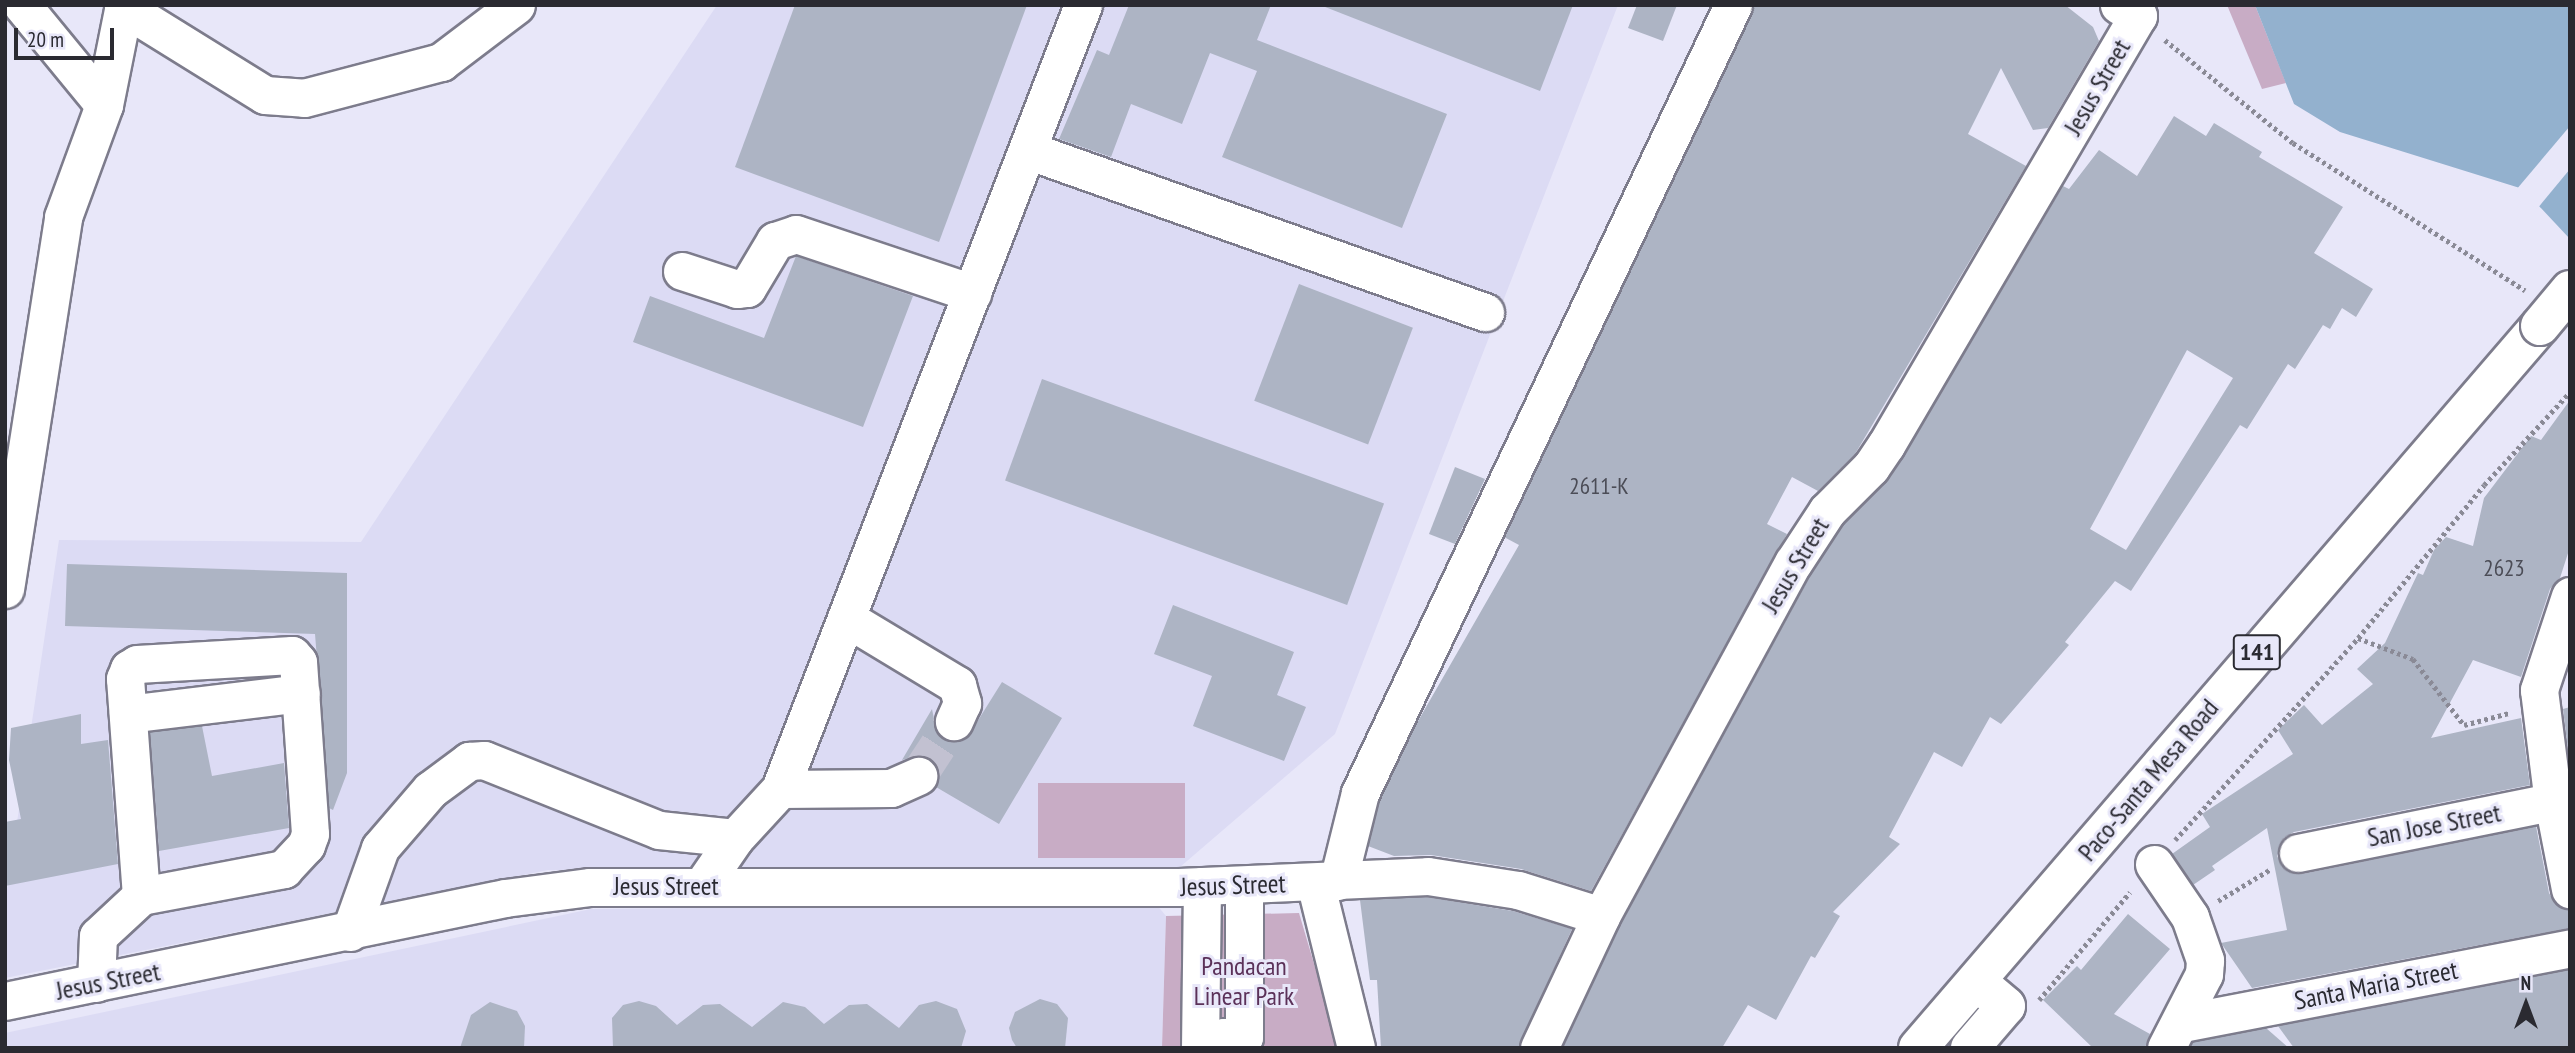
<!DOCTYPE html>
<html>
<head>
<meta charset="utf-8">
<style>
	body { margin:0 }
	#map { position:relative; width:2575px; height:1053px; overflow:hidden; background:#e8e7f9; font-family:"PT Sans Narrow",sans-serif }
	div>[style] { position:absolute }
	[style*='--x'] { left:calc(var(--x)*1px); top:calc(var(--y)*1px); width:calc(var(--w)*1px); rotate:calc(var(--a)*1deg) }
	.built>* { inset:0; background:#dcdbf4 }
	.green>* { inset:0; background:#c8acc5; transform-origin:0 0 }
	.water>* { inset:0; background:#93b1ce }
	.pier>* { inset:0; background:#e8e7f9 }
	.building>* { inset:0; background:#adb4c4; transform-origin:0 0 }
	.minor-tunnel>* { height:37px; margin-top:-18.5px; transform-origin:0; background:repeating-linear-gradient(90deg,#c2c1d1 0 37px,transparent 0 55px) }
	.path>* { height:4.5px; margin-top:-2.25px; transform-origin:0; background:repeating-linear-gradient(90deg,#8a8a96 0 3.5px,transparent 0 7px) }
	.roads { filter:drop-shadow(2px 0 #7d7c8c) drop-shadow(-2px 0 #7d7c8c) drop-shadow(0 2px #7d7c8c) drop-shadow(0 -2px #7d7c8c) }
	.minor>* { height:37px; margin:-18.5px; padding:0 18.5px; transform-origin:18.5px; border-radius:18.5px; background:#fff }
	.major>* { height:38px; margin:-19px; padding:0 19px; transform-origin:19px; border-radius:19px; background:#fff }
	.bridges { filter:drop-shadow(2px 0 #7d7c8c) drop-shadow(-2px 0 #7d7c8c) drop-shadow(0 2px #7d7c8c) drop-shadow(0 -2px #7d7c8c) }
	.major-bridge>* { height:38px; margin:-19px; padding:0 19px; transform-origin:19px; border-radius:19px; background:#fff }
	span { translate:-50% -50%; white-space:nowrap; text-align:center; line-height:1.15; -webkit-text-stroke:6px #e8e7f9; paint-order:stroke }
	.number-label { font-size:23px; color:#4b4c56 }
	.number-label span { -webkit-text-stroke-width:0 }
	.shield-label span { padding:2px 5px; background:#e8e7f9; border:2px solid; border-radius:5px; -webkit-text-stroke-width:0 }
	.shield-label { font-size:24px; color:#2a2a31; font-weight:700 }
	.street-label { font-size:26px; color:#2a2a31 }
	.park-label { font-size:26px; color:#5b3159 }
	.frame { position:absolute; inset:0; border:7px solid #2a2a31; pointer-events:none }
	.north { position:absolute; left:2491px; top:969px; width:70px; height:70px; -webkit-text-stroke:5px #e8e7f9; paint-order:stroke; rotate:0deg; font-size:19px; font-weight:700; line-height:28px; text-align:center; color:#2a2a31 }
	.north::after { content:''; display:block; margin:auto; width:24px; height:32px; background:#2a2a31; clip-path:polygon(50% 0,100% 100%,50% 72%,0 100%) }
	.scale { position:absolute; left:14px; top:28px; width:100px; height:32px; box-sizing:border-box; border:4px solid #2a2a31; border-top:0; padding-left:9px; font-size:21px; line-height:24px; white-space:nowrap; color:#2a2a31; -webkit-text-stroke:5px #e8e7f9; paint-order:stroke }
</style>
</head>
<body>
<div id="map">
	<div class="built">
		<i style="clip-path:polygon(717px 5px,1618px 5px,1335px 734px,1180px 867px,548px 870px,5px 978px,5px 903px,59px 540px,361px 542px)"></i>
		<i style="clip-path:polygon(1156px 904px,1166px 916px,1162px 1048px,5px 1048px,5px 1033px,591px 909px)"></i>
	</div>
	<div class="green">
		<i style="clip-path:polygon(2227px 5px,2255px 5px,2286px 83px,2262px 89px)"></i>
		<i style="left:1038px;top:783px;width:147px;height:75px"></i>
		<i style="clip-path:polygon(1299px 913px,1339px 1048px,1162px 1048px,1166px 916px)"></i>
	</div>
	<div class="water">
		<i style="clip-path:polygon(2255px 5px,2570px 5px,2570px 239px,2523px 189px,2340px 132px,2294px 104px)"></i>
	</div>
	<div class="pier">
		<i style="clip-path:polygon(2570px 126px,2570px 169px,2537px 209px,2516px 190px)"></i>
	</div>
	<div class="building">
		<i style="clip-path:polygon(795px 5px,1027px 5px,939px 242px,735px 167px)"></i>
		<i style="clip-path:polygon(1129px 5px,1271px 5px,1257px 40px,1447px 114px,1402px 228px,1222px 157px,1257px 71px,1210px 53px,1182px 124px,1131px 104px,1111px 157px,1059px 139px,1097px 50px,1109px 55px)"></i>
		<i style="clip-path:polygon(1320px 5px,1573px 5px,1540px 91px)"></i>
		<i style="clip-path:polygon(1637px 5px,1677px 5px,1663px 41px,1628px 28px)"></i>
		<i style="clip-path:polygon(1754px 5px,2065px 5px,2093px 27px,2099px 41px,2048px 128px,2033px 130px,2001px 68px,1968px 134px,2026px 166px,1855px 454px,1818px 491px,1792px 477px,1767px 524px,1787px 534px,1591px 891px,1521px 869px,1431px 855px,1394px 856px,1368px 846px,1380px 800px,1410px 735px,1519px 545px,1504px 537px)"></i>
		<i style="clip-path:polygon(evenodd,2174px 116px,2206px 136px,2214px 123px,2262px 152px,2259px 157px,2343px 207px,2314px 253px,2373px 289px,2356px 317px,2342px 308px,2330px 329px,2323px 325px,2295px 369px,2288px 364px,2247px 429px,2240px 425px,2131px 591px,2115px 581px,2065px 642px,2069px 645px,2001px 724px,1990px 717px,1962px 767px,1934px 752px,1889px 837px,1900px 844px,1833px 912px,1840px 916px,1815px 958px,1811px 956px,1776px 1020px,1748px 1005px,1722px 1048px,1562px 1048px,1620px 925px,1811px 574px,1843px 524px,1886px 482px,1903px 457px,2063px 186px,2069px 189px,2099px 150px,2137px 176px,2174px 116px,2187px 350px,2233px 378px,2126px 550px,2090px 529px,2187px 350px)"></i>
		<i style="clip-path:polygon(796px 256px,913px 296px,863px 427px,633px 342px,650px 296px,764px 338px)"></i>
		<i style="left:1299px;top:284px;width:122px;height:125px;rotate:21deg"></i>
		<i style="left:1042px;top:379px;width:364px;height:108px;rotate:20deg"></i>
		<i style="clip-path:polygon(2570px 400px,2570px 547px,2560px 578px,2550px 589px,2521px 677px,2473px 660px,2431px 738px,2521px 718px,2530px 785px,2294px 832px,2284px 838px,2277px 856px,2283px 867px,2302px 874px,2536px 826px,2549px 893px,2555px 903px,2570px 909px,2570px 928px,2252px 988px,2221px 943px,2287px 930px,2267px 828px,2212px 866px,2215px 870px,2193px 885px,2172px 854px,2210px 827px,2202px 814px,2293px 754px,2278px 730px,2304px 705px,2322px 725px,2373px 684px,2357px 669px,2385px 643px,2418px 573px,2423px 575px,2434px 550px,2446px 537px,2473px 546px,2484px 498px,2531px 436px,2541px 440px)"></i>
		<i style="clip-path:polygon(1455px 467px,1485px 479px,1455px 544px,1429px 534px)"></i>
		<i style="clip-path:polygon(67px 564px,347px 573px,347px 773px,333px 810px,329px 808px,315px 634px,65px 626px)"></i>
		<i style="clip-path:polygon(1173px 605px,1294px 652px,1277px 695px,1306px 707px,1284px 761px,1193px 726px,1212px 676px,1154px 654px)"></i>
		<i style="clip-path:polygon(1002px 682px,1062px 718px,999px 824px,936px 787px,937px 768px,930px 759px,920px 755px,902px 760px,932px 709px,937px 734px,956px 742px,967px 738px)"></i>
		<i style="clip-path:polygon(2570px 707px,2570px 767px,2563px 709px)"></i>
		<i style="clip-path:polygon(81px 714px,81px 744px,108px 740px,118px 864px,5px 886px,5px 822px,21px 819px,9px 760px,11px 728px)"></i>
		<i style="clip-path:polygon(202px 726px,212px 776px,284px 763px,289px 828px,159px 851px,150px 732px)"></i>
		<i style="clip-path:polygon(1427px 897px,1513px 911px,1572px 929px,1518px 1048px,1381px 1048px,1377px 980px,1370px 980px,1360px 900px)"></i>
		<i style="clip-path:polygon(2128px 914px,2170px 949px,2114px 1014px,2150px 1034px,2145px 1048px,2093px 1048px,2043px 1000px,2077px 966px,2081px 970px)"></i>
		<i style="clip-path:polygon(2570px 969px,2570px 1048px,2294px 1048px,2278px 1026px)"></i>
		<i style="clip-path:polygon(1040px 999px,1057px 1004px,1068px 1018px,1065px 1048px,1017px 1048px,1012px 1040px,1009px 1028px,1015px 1012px)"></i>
		<i style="clip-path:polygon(639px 1001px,656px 1006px,677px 1025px,703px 1005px,720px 1004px,752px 1027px,783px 1002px,805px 1007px,824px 1024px,849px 1005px,867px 1004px,899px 1028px,919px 1005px,936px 1001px,957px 1009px,966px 1031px,961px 1048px,613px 1048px,612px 1018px,623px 1005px)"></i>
		<i style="clip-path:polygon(490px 1002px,517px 1011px,525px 1026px,524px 1048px,460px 1048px,471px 1015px)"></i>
		<i style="clip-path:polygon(2266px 1028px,2289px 1048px,2190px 1048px,2193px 1042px)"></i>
	</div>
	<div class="minor-tunnel">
		<i style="--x:918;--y:776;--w:66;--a:-56.8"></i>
	</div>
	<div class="path">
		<i style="--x:2165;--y:40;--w:164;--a:38.8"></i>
		<i style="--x:2293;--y:143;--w:275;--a:32.4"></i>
		<i style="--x:2358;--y:638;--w:59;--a:20.9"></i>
		<i style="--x:2413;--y:659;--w:83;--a:52.3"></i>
		<i style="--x:2464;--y:725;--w:47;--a:-14.9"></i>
		<i style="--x:2175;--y:840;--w:273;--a:-47.8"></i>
		<i style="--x:2358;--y:638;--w:198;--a:-50.5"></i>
		<i style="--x:2484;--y:485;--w:127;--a:-47.2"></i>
		<i style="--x:2218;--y:901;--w:62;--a:-31.1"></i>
		<i style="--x:2039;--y:1000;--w:141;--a:-49.9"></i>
	</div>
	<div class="roads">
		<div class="minor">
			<i style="--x:22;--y:5;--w:129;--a:50.6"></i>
			<i style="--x:123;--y:7;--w:167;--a:31.8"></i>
			<i style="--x:265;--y:95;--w:39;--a:4"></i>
			<i style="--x:304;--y:98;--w:142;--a:-14.7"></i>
			<i style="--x:441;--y:62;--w:94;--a:-37.2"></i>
			<i style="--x:1027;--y:150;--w:486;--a:19.5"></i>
			<i style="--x:682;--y:271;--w:58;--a:18.1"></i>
			<i style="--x:737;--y:289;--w:10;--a:-6"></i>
			<i style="--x:747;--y:288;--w:55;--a:-59.2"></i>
			<i style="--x:775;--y:241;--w:22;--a:-18"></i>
			<i style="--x:796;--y:234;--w:186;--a:18.5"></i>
			<i style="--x:5;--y:589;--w:376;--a:-81.1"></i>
			<i style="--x:63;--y:217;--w:119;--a:-69.9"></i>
			<i style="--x:104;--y:105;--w:102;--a:-78.7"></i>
			<i style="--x:2570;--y:596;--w:99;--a:108.3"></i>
			<i style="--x:2539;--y:690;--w:113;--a:82.9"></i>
			<i style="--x:2553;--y:802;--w:89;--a:78.9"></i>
			<i style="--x:846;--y:618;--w:130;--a:31.1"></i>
			<i style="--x:957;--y:685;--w:19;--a:74"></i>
			<i style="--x:962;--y:703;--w:20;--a:114"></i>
			<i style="--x:128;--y:714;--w:174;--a:-6.9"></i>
			<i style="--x:780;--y:789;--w:111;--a:-0.5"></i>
			<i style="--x:891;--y:788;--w:30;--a:-24"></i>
			<i style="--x:2298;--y:853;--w:278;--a:-11.4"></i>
			<i style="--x:2154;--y:864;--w:64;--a:55.8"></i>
			<i style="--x:2190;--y:917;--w:46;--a:70.8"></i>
			<i style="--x:2205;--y:960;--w:14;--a:94"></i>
			<i style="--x:2204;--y:974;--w:83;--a:117.2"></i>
			<i style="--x:1338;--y:881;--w:91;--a:-76"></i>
			<i style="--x:1360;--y:793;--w:872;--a:-64.67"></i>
			<i style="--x:1315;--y:882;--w:171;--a:76.1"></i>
			<i style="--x:702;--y:886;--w:58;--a:-55.5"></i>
			<i style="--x:735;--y:838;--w:67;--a:-47.4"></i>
			<i style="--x:780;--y:789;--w:841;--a:-68.87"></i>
			<i style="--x:350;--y:932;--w:89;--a:-70.3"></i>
			<i style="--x:380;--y:848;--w:77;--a:-49.2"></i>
			<i style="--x:430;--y:790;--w:49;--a:-36.6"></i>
			<i style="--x:469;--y:761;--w:15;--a:-4"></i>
			<i style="--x:484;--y:760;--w:188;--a:21.8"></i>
			<i style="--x:659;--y:830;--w:76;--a:6"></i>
			<i style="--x:96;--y:983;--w:47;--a:-87.6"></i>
			<i style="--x:98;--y:936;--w:59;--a:-42.9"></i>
			<i style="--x:141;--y:896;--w:218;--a:-94.2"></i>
			<i style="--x:125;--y:679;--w:11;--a:-68"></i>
			<i style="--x:129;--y:669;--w:9;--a:-32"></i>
			<i style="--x:137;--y:664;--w:155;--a:-3.3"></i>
			<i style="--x:292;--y:655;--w:9;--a:49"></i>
			<i style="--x:298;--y:662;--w:172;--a:86"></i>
			<i style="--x:310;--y:834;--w:12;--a:110"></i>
			<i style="--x:306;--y:845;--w:33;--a:133"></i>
			<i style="--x:284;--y:869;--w:146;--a:169.3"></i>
			<i style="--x:5;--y:1001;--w:510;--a:-11.64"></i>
			<i style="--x:505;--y:898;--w:86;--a:-7.4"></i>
			<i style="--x:590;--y:887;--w:589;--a:0"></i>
			<i style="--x:1179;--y:887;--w:249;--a:-2.5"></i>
			<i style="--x:1428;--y:876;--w:91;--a:8.8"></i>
			<i style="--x:1518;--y:890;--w:87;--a:17.4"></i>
			<i style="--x:2182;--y:1023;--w:395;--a:-10.9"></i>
			<i style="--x:1200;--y:1048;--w:162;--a:-89.3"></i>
			<i style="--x:1223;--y:1048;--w:11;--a:-85"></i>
			<i style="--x:1224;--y:1037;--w:20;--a:0"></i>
			<i style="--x:1244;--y:1037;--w:152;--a:-90"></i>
			<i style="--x:1539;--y:1048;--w:146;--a:-64.8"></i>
			<i style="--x:1601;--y:916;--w:402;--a:-61.5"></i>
			<i style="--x:1793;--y:563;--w:62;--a:-56.8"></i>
			<i style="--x:1827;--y:511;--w:62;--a:-45"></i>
			<i style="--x:1871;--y:467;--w:27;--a:-56"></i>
			<i style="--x:1886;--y:445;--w:498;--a:-59.6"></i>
			<i style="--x:2138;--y:16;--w:22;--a:-150"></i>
		</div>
		<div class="major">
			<i style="--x:1918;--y:1048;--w:953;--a:-49.26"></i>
			<i style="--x:1970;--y:1048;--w:55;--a:-49.4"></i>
			<i style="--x:2006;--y:1006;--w:38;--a:-140"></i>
		</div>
	</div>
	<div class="bridges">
		<div class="major-bridge">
			<i style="--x:2540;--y:326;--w:47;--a:-50.2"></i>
		</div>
	</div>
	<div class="number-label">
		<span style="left:1599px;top:486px">2611-K</span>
		<span style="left:2504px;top:568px">2623</span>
	</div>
	<div class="shield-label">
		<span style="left:2257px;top:652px">141</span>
	</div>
	<div class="street-label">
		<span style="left:2097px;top:87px;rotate:-60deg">Jesus Street</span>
		<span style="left:1795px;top:565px;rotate:-59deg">Jesus Street</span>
		<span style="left:2148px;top:780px;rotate:-50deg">Paco-Santa Mesa Road</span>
		<span style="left:2434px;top:825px;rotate:-11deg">San Jose Street</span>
		<span style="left:1233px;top:885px;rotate:-2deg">Jesus Street</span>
		<span style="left:666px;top:886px">Jesus Street</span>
		<span style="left:108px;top:981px;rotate:-11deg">Jesus Street</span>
		<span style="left:2376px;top:985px;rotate:-11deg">Santa Maria Street</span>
	</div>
	<div class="park-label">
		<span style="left:1244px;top:981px">Pandacan<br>Linear Park</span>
	</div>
	<div class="frame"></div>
	<div class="north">N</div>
	<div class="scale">20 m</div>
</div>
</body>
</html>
